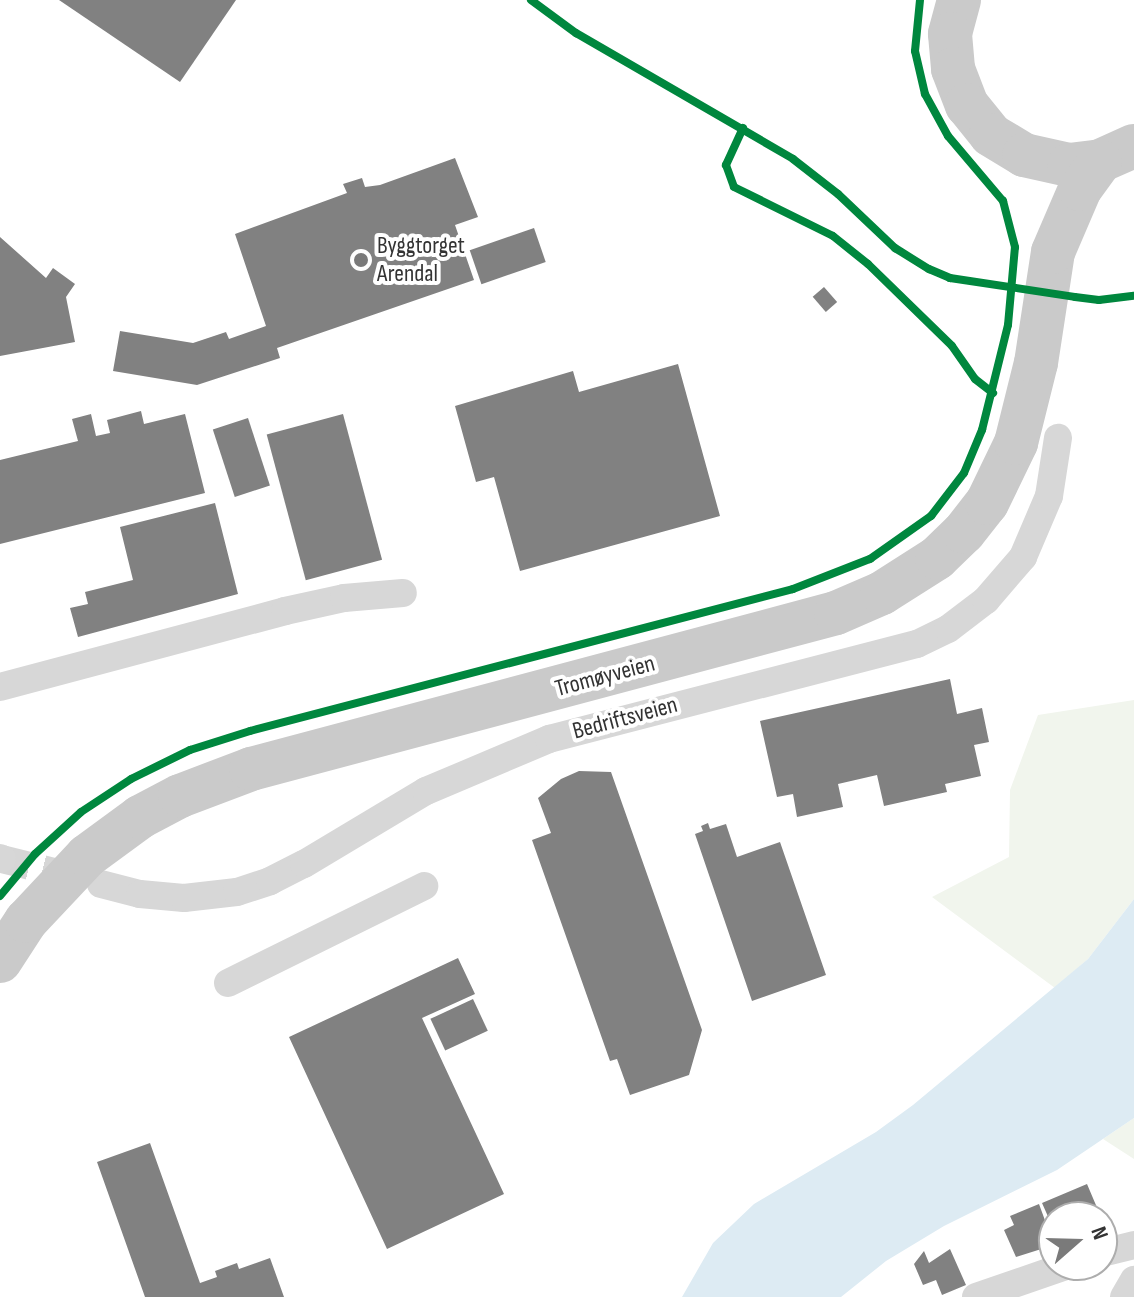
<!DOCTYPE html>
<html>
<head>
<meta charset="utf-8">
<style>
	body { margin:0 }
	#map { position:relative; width:1134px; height:1297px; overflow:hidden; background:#fff; font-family:"Sofia Sans Condensed",sans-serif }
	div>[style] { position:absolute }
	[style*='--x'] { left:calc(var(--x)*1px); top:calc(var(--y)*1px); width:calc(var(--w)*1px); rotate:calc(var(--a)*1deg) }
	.green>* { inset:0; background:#f1f5ed }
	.water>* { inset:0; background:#ddebf3 }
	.building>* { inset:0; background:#818181; transform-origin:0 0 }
	.minor-tunnel>* { height:28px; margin-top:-14px; transform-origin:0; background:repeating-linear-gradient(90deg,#d6d6d6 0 28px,transparent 0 42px) }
	.minor>* { height:28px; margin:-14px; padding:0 14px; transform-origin:14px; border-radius:14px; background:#d7d7d7 }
	.primary>* { height:44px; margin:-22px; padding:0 22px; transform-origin:22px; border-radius:22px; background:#cacaca }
	.cycleway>* { height:8px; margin:-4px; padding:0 4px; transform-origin:4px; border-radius:4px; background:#00873e }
	.dots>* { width:22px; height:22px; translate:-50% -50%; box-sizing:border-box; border:4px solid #fff; border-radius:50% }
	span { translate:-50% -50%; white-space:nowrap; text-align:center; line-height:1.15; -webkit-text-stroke:8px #fff; paint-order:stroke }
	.poi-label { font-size:24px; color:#333 }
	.left { translate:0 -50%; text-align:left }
	.street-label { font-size:24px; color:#333 }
	.north { position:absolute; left:1038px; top:1201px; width:80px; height:80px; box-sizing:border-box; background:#fff; border:2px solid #adadad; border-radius:50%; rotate:70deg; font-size:22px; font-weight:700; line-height:32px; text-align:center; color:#333 }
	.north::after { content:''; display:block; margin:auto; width:28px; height:36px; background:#7a7a7a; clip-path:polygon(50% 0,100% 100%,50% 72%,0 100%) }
</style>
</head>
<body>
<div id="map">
	<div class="green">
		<i style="clip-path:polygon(1134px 700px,1134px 899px,1088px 959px,1055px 988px,932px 897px,1009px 857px,1010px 790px,1038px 715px)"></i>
		<i style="clip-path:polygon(1134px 1118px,1134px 1159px,1103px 1139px)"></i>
	</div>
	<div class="water">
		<i style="clip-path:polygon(1134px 899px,1134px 1118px,1057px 1170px,944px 1226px,886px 1261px,841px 1297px,682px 1297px,713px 1243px,754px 1204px,876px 1132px,913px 1105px,1088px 959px)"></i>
	</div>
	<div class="building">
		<i style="clip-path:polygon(59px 0,236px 0,180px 82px)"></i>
		<i style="clip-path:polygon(455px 158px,478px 217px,455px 225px,474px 280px,277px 348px,280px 358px,197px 385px,113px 371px,120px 331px,193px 343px,226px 332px,229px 339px,266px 326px,235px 234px,347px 193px,343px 184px,362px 178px,365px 187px,380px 185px)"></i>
		<i style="left:534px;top:228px;width:36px;height:68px;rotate:71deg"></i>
		<i style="clip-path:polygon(0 237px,46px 278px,53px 268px,75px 284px,66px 297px,75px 342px,0 356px)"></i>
		<i style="left:824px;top:287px;width:20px;height:15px;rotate:49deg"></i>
		<i style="clip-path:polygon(678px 364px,720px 516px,520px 571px,494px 477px,476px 482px,455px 406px,573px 371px,579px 392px)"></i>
		<i style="clip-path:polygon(141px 411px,144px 424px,185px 414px,205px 493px,0 544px,0 460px,78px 441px,72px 419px,91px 414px,96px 436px,110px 433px,107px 420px)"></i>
		<i style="left:343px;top:414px;width:151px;height:79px;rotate:75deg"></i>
		<i style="left:248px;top:418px;width:71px;height:37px;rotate:72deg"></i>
		<i style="clip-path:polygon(215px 503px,238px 594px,78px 637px,70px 608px,88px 604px,85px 592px,133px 580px,120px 527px)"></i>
		<i style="clip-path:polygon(950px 679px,957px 714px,982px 708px,989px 742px,974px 745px,981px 776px,945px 784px,947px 792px,884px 806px,877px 775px,838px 784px,843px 807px,797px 817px,793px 794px,777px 797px,760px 721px)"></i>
		<i style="clip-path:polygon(579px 771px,611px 772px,702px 1030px,689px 1075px,630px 1095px,617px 1059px,610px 1061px,532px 840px,551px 833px,538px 798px,561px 779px)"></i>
		<i style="clip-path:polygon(708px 823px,710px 829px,726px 824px,737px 857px,780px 842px,826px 975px,752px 1001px,695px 834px,703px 831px,701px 826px)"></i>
		<i style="clip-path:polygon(458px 958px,475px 994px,422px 1018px,504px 1194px,387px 1249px,289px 1037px)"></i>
		<i style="left:473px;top:999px;width:35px;height:47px;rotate:65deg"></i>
		<i style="clip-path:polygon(150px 1143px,200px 1283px,217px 1277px,215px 1271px,237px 1263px,239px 1269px,270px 1258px,284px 1297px,145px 1297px,97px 1162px)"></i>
		<i style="clip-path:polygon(1087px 1184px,1101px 1217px,1054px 1217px,1054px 1230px,1042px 1203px)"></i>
		<i style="clip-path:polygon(1039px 1204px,1054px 1245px,1016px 1257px,1004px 1230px,1014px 1225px,1010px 1216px)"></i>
		<i style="clip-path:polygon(950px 1249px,966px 1285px,942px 1295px,936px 1280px,923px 1285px,914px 1264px,924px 1251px,929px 1263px)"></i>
	</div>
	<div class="minor-tunnel">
		<i style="--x:2;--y:859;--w:79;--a:13.9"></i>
	</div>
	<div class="minor">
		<i style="--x:0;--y:687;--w:295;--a:-14.9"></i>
		<i style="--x:285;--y:611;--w:60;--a:-12.4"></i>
		<i style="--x:344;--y:598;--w:59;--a:-4.8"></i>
		<i style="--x:0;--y:858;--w:2;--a:27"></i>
		<i style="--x:101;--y:884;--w:40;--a:14.4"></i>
		<i style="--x:140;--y:894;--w:44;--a:5.2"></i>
		<i style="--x:184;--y:898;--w:53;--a:-6.5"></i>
		<i style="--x:237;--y:892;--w:35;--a:-18"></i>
		<i style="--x:270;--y:881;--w:38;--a:-27"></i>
		<i style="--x:304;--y:864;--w:142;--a:-30.9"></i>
		<i style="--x:426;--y:791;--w:134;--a:-22.9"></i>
		<i style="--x:549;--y:739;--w:380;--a:-14.5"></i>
		<i style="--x:917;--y:644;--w:34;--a:-26"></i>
		<i style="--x:948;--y:629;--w:48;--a:-37.3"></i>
		<i style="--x:986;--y:600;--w:57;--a:-49.3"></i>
		<i style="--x:1023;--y:557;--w:66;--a:-66.9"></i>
		<i style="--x:1049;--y:496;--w:59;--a:-81.2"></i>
		<i style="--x:228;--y:983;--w:219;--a:-26.3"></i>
		<i style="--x:1102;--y:1253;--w:33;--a:-14"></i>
		<i style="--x:976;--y:1297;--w:98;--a:-19"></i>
		<i style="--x:1124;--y:1297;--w:20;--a:-60"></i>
	</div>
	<div class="primary">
		<i style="--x:959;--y:0;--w:35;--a:105"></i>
		<i style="--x:950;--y:34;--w:35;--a:85"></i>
		<i style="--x:953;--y:69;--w:39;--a:69"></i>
		<i style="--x:967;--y:105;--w:38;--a:51"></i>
		<i style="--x:991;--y:135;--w:39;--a:31"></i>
		<i style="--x:1024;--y:155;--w:46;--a:12.5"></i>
		<i style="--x:1069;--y:165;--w:31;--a:-7"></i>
		<i style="--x:1100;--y:161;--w:37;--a:-24"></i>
		<i style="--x:0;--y:961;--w:48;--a:-57"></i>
		<i style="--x:26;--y:921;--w:89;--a:-46.8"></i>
		<i style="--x:87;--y:856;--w:66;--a:-36.3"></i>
		<i style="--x:140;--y:817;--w:45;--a:-27.7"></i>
		<i style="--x:180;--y:796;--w:76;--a:-20.8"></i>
		<i style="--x:251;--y:769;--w:605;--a:-14.93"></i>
		<i style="--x:836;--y:613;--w:50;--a:-23.5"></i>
		<i style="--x:882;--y:593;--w:65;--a:-32.5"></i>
		<i style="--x:937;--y:558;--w:37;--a:-44"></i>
		<i style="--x:964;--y:532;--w:37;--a:-52"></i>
		<i style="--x:987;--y:503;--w:67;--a:-64.2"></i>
		<i style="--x:1016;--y:443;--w:82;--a:-76"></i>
		<i style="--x:1036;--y:363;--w:112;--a:-81.3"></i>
		<i style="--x:1053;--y:252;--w:69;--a:-66.8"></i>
		<i style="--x:1080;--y:189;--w:34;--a:-54"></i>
	</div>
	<div class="cycleway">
		<i style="--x:531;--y:0;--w:56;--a:36.3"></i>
		<i style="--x:576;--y:33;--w:251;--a:30.1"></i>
		<i style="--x:793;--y:159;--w:57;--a:37.9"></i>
		<i style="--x:838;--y:194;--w:79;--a:43.5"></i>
		<i style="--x:895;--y:248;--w:40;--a:32"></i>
		<i style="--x:929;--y:269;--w:23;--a:23"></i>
		<i style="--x:950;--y:278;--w:126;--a:8.6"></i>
		<i style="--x:1075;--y:297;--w:24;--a:7"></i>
		<i style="--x:1099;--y:300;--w:35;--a:-7"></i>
		<i style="--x:743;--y:128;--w:41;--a:114.7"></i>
		<i style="--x:726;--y:165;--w:23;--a:70"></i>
		<i style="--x:734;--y:187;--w:110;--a:26.3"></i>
		<i style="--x:833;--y:236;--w:45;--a:38.7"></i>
		<i style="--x:868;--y:264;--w:117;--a:44.3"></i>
		<i style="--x:952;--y:346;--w:40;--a:55.1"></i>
		<i style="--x:975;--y:379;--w:23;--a:38"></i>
		<i style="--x:0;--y:896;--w:55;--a:-50.2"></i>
		<i style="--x:35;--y:854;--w:62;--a:-42.4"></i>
		<i style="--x:81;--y:812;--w:60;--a:-33.4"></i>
		<i style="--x:131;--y:779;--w:66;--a:-26.2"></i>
		<i style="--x:190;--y:750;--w:63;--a:-17.6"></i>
		<i style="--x:250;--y:731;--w:561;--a:-14.66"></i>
		<i style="--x:793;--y:589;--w:83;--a:-21.3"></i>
		<i style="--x:870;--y:559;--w:75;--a:-35.2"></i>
		<i style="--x:931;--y:516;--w:54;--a:-52.5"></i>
		<i style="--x:964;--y:473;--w:47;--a:-67.3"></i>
		<i style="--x:982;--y:430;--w:108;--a:-76.1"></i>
		<i style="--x:1008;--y:325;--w:78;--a:-84.9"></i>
		<i style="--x:1015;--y:247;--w:48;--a:-104.6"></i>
		<i style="--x:1003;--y:201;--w:85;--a:-130.2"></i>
		<i style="--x:948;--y:136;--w:48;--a:-118.7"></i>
		<i style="--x:925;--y:94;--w:44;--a:-103.1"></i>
		<i style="--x:915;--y:51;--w:51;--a:-84.4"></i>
	</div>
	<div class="dots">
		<i style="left:361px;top:260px;background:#7a7a7a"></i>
	</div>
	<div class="poi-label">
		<span class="left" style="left:377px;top:260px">Byggtorget<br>Arendal</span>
	</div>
	<div class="street-label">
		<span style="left:605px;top:676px;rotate:-15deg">Tromøyveien</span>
		<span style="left:625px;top:718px;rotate:-15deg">Bedriftsveien</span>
	</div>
	<div class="north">N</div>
</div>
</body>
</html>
